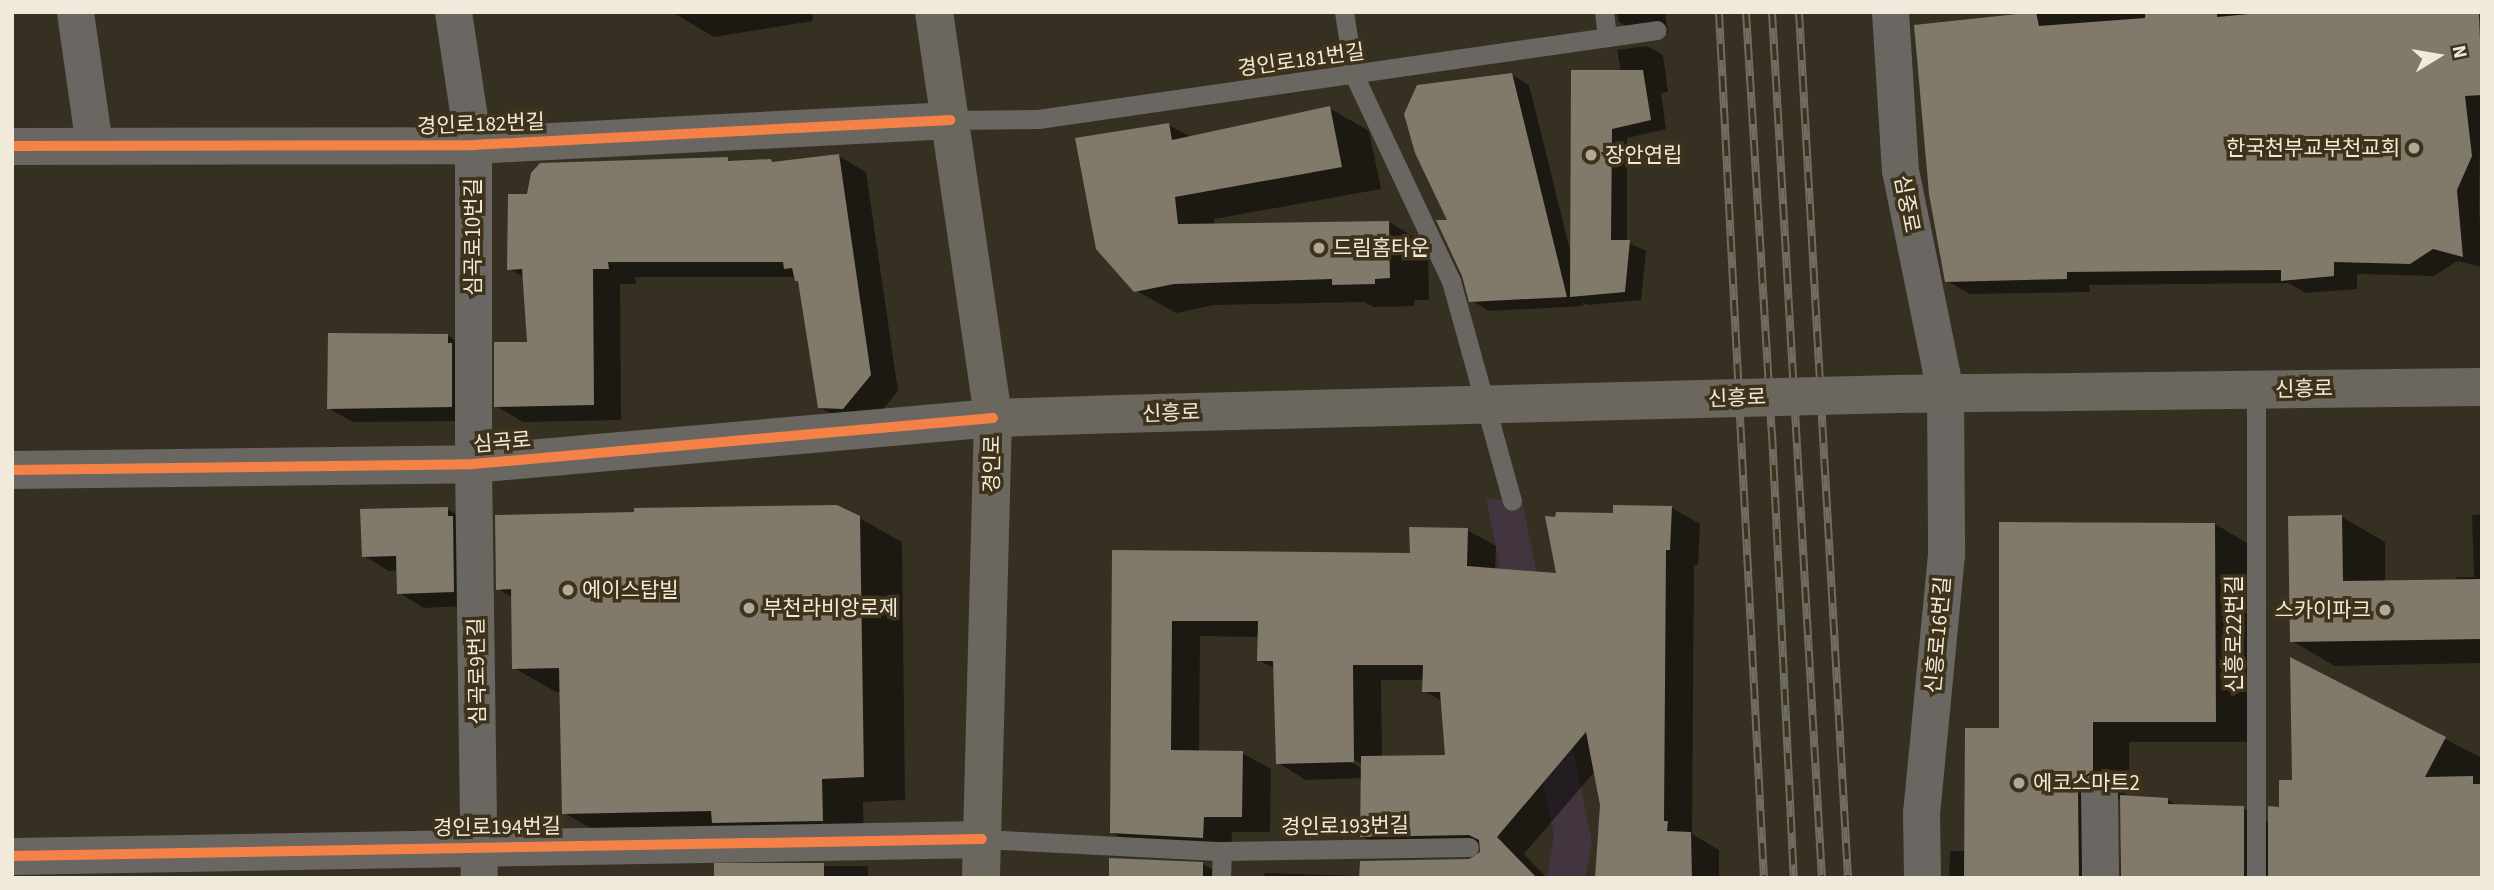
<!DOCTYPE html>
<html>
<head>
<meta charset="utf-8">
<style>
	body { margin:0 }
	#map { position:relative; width:2494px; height:890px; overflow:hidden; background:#363022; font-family:"Source Sans 3","Noto Sans KR",sans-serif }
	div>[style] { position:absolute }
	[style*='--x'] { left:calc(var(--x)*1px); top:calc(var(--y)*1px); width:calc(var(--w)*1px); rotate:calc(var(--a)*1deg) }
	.commercial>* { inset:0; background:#43353f }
	.shadow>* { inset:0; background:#0007; transform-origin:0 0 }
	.building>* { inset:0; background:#817969; transform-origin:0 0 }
	.service>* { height:19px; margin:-9.5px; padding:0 9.5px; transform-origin:9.5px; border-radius:9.5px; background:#6a6661 }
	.minor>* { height:37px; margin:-18.5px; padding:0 18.5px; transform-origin:18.5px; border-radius:18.5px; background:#6a6661 }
	.tertiary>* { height:38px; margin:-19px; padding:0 19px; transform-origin:19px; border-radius:19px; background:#6a6661 }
	.primary>* { height:38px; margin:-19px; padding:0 19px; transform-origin:19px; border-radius:19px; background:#6b665e }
	.rail>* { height:8px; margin-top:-4px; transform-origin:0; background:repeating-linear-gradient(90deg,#3e331a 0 16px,#706c63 0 32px); box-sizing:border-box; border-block:2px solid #706c63 }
	.primary-bridge>* { height:38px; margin:-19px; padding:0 19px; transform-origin:19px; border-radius:19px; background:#6b665e }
	.cycleway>* { height:10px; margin:-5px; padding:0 5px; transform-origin:5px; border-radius:5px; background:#f48246 }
	.dots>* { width:19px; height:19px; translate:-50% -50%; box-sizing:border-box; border:4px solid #3e331a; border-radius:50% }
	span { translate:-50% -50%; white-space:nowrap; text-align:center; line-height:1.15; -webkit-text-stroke:7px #3e331a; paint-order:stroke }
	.street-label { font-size:21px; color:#f1eadb }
	.poi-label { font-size:21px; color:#f1eadb }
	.right { translate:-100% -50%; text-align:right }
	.left { translate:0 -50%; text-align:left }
	.frame { position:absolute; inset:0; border:14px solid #f1eadb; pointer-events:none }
	.north { position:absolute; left:2403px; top:21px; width:70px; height:70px; -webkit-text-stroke:5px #3e331a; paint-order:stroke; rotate:79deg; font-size:19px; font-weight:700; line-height:28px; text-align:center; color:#f1eadb }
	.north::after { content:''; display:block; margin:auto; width:24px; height:32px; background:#f1eadb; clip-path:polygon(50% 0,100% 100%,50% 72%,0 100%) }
</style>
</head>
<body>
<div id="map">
	<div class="commercial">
		<i style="clip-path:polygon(1486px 498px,1522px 501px,1592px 842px,1585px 878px,1547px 878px,1554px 835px)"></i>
	</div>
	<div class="shadow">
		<i style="clip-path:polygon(812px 12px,813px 21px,714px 37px,672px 12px)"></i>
		<i style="clip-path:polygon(1617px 12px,1676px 12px,1665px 14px,1668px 33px,1644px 37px,1619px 22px)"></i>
		<i style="clip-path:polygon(2053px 12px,2482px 12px,2479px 204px,2482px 267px,2457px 261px,2434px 276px,2357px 274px,2357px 289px,2306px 293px,2288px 283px,2089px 285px,2090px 292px,1970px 294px,1947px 281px,1915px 26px)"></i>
		<i style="clip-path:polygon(1647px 46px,1663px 55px,1668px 92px,1661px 93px,1666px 129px,1627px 138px,1627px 242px,1646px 251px,1641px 300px,1588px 305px,1582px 302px,1584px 306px,1489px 311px,1471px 300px,1450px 221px,1511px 74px,1529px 85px,1571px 254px,1621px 71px,1617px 50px)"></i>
		<i style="clip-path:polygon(1329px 108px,1369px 131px,1381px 189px,1214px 219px,1215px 225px,1389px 222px,1428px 245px,1429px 300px,1414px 300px,1414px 306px,1374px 307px,1364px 302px,1214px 305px,1176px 313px,1135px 290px,1168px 125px,1191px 137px)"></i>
		<i style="clip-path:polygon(839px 156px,866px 172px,898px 391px,871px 424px,847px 423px,819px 407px,800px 283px,795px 277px,635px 277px,636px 284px,620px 284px,621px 420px,523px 422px,496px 406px,529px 344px,524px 277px,509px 269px,529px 196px,727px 159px,733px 163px,771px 161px,776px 163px)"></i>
		<i style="clip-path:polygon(447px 335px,472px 350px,477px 421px,353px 422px,328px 408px)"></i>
		<i style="clip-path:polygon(evenodd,1672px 508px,1700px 524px,1698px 565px,1694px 565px,1692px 834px,1719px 850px,1719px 878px,1596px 878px,1602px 805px,1595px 771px,1524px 854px,1547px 878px,1261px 878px,1266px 873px,1361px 876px,1476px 859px,1481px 850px,1390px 852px,1362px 836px,1362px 778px,1306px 780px,1278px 763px,1275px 669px,1259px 660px,1260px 637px,1200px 636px,1199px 752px,1242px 753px,1271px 769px,1270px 832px,1232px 832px,1231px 853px,1140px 849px,1111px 832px,1113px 552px,1412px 555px,1467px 530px,1496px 546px,1495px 570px,1558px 575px,1615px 514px,1672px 508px,1381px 680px,1424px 680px,1424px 691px,1442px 701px,1447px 756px,1382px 758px,1381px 680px,1672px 508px,1348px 756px,1363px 765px,1363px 769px,1346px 759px,1348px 756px)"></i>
		<i style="clip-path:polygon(447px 509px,472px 523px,478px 605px,424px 608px,399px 593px,398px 570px,389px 571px,364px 556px)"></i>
		<i style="clip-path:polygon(2482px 514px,2482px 663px,2335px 666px,2292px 641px,2342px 517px,2385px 542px,2385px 582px,2457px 581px,2456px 577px,2474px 577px,2472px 515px)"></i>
		<i style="clip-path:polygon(859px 518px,902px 542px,905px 800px,863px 802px,864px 844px,606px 837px,564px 813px,561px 692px,556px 692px,514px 668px,513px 598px,498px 589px)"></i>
		<i style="clip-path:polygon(2215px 524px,2251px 545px,2252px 742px,2129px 742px,2129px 791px,2118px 800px,2114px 812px,2115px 878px,1949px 878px,1950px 851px,1966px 851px,2001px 730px)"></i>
		<i style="clip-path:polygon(2292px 660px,2482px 758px,2482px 878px,2120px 878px,2122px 797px,2168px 800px,2179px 806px,2243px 808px,2270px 823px,2281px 808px,2294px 781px)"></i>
		<i style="clip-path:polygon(1203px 864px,1226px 878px,1111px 878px)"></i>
		<i style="left:716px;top:866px;width:152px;height:12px"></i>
	</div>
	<div class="building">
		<i style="clip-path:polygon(2036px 12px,2039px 26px,2145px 18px,2145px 12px,2217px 12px,2217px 17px,2271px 12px,2479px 12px,2482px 95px,2465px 96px,2472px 156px,2457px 190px,2463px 257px,2433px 249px,2410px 264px,2334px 262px,2334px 276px,2281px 281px,2281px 270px,2067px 272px,2067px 279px,1945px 282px,1929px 194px,1914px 25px)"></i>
		<i style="clip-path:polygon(1571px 70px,1643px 70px,1651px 120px,1612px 129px,1611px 240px,1630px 240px,1625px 292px,1570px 297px)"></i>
		<i style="clip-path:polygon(1512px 73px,1567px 297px,1469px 302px,1462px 276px,1436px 220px,1447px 220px,1415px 153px,1404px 114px,1417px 85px)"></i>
		<i style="clip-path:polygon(1330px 106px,1342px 167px,1175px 197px,1178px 224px,1389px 221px,1390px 278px,1375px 279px,1375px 284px,1332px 285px,1332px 279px,1174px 284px,1134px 292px,1096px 249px,1075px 138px,1169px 123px,1172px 140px)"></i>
		<i style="clip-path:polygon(839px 154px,871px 375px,843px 409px,818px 408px,798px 281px,795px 281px,792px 268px,784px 269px,783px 262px,608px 262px,609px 269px,593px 269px,594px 405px,494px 407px,494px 342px,527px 342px,522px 269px,507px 270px,508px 194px,527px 194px,531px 173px,540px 163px,728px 157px,728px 161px,771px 159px,772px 162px)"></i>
		<i style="clip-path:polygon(328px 333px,448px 334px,448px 343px,452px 343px,452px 407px,327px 409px)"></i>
		<i style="clip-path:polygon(837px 505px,860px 516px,864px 777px,822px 779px,823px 821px,712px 823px,711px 811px,562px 814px,559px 668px,512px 669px,511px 589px,496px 590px,495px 515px,634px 512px,634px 508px)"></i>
		<i style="clip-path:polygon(1613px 505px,1672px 506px,1670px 550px,1666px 550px,1664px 821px,1668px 821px,1667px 831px,1691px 832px,1692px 878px,1595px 878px,1600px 805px,1586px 732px,1497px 837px,1537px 878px,1359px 878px,1360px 861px,1469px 859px,1480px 852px,1479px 840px,1469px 835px,1360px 837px,1361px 756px,1445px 755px,1440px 692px,1422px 692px,1423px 665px,1353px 665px,1354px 762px,1276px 764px,1273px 661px,1257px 661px,1258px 621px,1172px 621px,1171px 750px,1243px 751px,1242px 817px,1204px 817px,1203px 838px,1110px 833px,1112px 550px,1410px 553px,1409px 527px,1468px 528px,1467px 566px,1556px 573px,1545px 516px,1555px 517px,1556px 512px,1613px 513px)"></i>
		<i style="clip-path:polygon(448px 507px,448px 516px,453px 516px,454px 592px,397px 594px,396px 556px,362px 557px,360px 509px)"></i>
		<i style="clip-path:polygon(2342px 515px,2343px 581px,2482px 579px,2482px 639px,2290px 642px,2288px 516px)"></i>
		<i style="clip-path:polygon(1999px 522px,2215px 523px,2216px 722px,2093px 722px,2093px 770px,2081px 779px,2078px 790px,2079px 878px,1964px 878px,1965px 728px,1999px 728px)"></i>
		<i style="clip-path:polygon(2290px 657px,2446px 737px,2425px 777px,2473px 776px,2473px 784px,2482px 784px,2482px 878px,2268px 878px,2268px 806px,2279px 807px,2279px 780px,2292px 780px)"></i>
		<i style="clip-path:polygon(2120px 795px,2168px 798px,2168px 804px,2244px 806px,2244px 878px,2121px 878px)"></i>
		<i style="clip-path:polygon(1109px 858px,1203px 862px,1203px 878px,1109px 878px)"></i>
		<i style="left:824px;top:863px;width:15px;height:110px;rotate:90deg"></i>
	</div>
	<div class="service">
		<i style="--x:1344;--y:12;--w:64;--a:81"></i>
		<i style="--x:1354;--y:75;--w:228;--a:64.8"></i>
		<i style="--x:1451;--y:281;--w:228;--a:74.5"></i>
		<i style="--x:1604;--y:12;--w:25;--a:83"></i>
		<i style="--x:950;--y:120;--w:88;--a:-0.7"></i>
		<i style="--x:1038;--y:119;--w:625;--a:-8.18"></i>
		<i style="--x:982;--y:839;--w:240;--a:2.9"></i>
		<i style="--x:1222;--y:851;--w:247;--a:-0.9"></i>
		<i style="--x:1221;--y:878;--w:27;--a:-88"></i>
		<i style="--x:2256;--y:878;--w:489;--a:-90"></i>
	</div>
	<div class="minor">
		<i style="--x:75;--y:12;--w:135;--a:81.9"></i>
		<i style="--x:453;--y:12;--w:134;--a:81.4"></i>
		<i style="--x:473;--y:145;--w:319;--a:90"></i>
		<i style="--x:473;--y:464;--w:414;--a:89.2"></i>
		<i style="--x:1890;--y:12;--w:158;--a:86.4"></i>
		<i style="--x:1900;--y:170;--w:227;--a:78.5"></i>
		<i style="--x:1945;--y:392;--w:162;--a:89.6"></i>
		<i style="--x:1946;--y:554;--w:259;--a:95.5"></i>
		<i style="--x:1921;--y:812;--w:66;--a:89.1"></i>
		<i style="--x:12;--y:146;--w:461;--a:-0.1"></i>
		<i style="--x:473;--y:145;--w:478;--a:-3"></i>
		<i style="--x:2099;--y:790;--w:88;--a:89.3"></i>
		<i style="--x:12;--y:856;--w:970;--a:-1"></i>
	</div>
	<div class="tertiary">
		<i style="--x:12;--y:470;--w:461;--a:-0.7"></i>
		<i style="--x:473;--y:464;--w:522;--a:-5.06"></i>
	</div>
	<div class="primary">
		<i style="--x:934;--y:12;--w:410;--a:81.7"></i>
		<i style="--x:993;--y:418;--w:460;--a:91.5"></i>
		<i style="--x:1896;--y:394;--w:586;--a:-0.68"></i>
		<i style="--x:993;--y:418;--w:127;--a:-1.8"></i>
	</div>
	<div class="rail">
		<i style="--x:1719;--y:12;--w:867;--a:87.03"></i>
		<i style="--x:1746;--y:12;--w:422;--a:86.5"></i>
		<i style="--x:1772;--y:433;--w:446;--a:87.2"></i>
		<i style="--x:1772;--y:12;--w:867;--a:86.7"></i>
		<i style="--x:1799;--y:12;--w:867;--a:86.76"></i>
	</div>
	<div class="primary-bridge">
		<i style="--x:1120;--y:414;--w:776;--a:-1.48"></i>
	</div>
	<div class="cycleway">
		<i style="--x:12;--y:146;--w:461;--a:-0.1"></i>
		<i style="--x:473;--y:145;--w:478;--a:-3"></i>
		<i style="--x:12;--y:470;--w:461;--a:-0.7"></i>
		<i style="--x:473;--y:464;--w:522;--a:-5.06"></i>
		<i style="--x:12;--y:856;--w:970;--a:-1"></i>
	</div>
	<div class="dots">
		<i style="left:2414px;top:148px;background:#b0a99a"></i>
		<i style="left:1591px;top:155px;background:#b0a99a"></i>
		<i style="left:1319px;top:248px;background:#b0a99a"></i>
		<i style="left:568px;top:590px;background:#b0a99a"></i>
		<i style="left:749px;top:608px;background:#b0a99a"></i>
		<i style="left:2385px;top:610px;background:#b0a99a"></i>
		<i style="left:2019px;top:783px;background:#b0a99a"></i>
	</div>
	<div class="street-label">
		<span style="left:1301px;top:60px;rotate:-8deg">경인로181번길</span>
		<span style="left:481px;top:124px;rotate:-2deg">경인로182번길</span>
		<span style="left:1907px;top:204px;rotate:79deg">심중로</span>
		<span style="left:473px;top:237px;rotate:-90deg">심곡로10번길</span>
		<span style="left:2304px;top:389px;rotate:-1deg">신흥로</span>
		<span style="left:1737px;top:398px;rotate:-2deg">신흥로</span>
		<span style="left:1171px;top:413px;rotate:-2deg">신흥로</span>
		<span style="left:502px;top:442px;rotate:-5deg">심곡로</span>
		<span style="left:992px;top:464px;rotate:-89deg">경인로</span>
		<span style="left:2234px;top:634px;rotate:-90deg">신흥로22번길</span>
		<span style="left:1938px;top:635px;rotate:-85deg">신흥로16번길</span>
		<span style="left:477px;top:671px;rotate:-91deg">심곡로9번길</span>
		<span style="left:1345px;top:826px;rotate:-1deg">경인로193번길</span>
		<span style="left:497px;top:827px;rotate:-1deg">경인로194번길</span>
	</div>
	<div class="poi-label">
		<span class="right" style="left:2400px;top:148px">한국천부교부천교회</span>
		<span class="left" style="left:1605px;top:155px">장안연립</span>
		<span class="left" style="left:1333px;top:248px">드림홈타운</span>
		<span class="left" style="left:582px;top:590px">에이스탑빌</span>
		<span class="left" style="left:763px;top:608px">부천라비앙로제</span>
		<span class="right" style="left:2371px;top:610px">스카이파크</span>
		<span class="left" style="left:2033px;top:783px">에코스마트2</span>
	</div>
	<div class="frame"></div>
	<div class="north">N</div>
</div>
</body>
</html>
